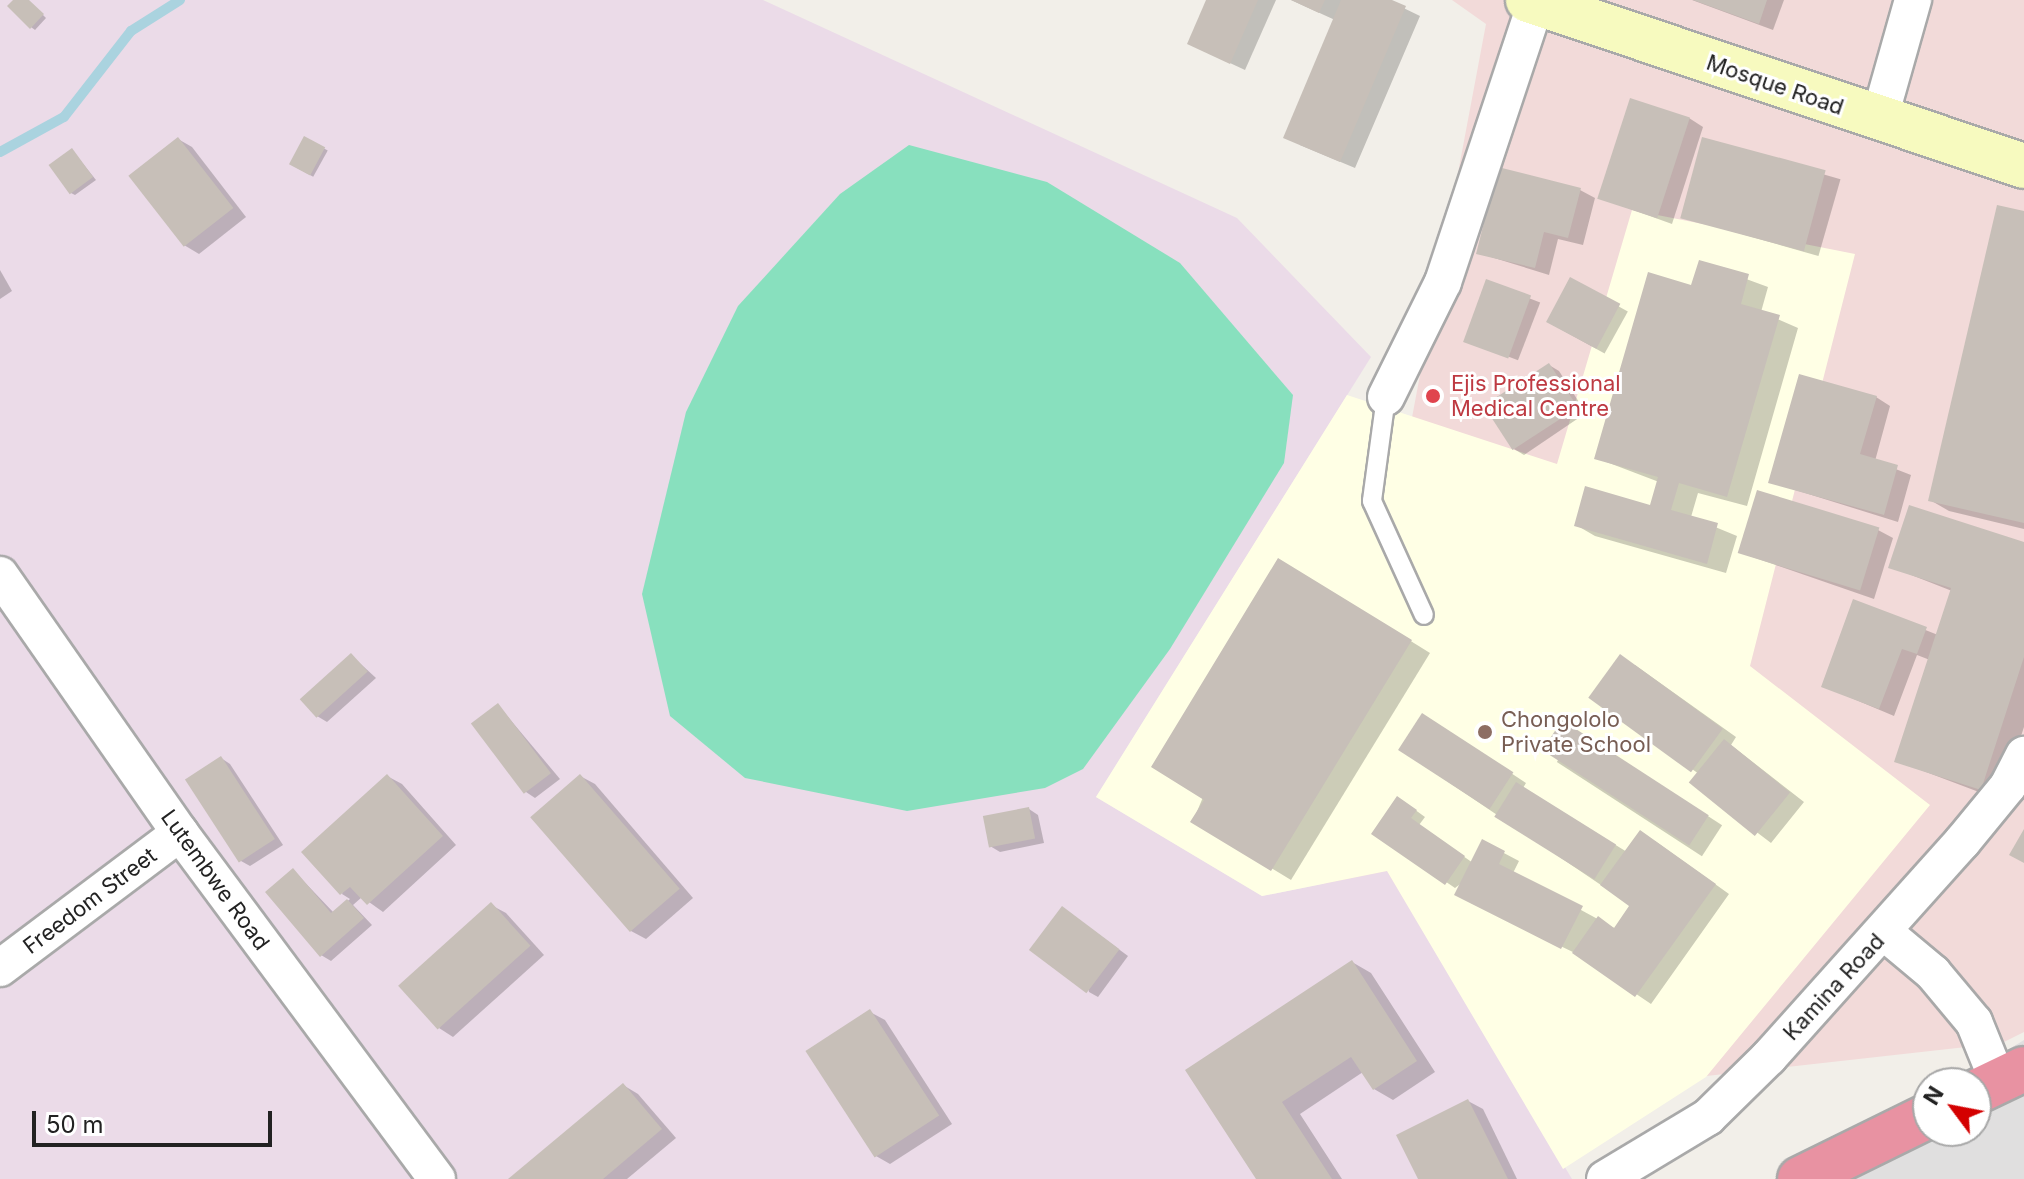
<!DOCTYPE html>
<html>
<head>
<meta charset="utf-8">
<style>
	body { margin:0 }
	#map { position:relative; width:2024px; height:1179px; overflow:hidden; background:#f2efe9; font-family:Inter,sans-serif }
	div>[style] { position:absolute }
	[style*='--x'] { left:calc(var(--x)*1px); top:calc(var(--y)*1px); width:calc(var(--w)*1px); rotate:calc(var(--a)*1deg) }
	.residential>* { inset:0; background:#e0dfdf }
	.commercial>* { inset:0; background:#f2dad9 }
	.industrial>* { inset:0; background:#ebdbe8 }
	.education>* { inset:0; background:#ffffe5 }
	.pitch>* { inset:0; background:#88e0be }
	.shadow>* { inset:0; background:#0003; transform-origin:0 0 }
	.stream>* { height:10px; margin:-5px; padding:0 5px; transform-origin:5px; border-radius:5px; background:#aad3df }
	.building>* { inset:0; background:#c7bfb8; transform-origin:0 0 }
	.roads { filter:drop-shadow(2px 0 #a9a9a9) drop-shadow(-2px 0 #a9a9a9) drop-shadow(0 2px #a9a9a9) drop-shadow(0 -2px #a9a9a9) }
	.lane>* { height:18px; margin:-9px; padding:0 9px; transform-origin:9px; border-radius:9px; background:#fff }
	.street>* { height:36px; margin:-18px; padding:0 18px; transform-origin:18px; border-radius:18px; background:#fff }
	.secondary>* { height:44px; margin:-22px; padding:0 22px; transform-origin:22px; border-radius:22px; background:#f7fabf }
	.highway>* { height:44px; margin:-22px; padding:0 22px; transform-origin:22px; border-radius:22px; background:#e892a2 }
	.dots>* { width:22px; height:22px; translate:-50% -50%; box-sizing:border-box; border:4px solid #fff; border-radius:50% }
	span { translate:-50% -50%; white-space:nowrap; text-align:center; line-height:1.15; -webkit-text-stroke:6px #fff; paint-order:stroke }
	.street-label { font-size:22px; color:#222 }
	.health-label { font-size:22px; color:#be3a42 }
	.left { translate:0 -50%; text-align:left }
	.education-label { font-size:22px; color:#785e54 }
	.north { position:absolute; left:1912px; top:1067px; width:80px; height:80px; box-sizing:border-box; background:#fff; border:2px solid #a7a7a7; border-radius:50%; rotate:302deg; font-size:22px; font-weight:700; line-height:32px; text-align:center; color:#222 }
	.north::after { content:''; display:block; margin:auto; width:28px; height:36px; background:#d40000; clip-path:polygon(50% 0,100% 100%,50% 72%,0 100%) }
	.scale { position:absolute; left:32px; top:1111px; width:240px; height:36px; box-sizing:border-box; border:4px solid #222; border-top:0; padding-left:10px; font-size:24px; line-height:28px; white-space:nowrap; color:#222; -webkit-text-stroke:6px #fff; paint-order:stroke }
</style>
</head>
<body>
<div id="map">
	<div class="residential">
		<i style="clip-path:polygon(2024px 1040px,2024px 1179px,1800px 1179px,1928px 1131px,1976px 1131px,1976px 1083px,1954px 1083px)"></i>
	</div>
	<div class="commercial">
		<i style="clip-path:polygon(1452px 0,2024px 0,2024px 1032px,2002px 1043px,1653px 1082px,1316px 928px,1486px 24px)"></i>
	</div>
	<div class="industrial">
		<i style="clip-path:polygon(0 0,763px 0,1237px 218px,1371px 357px,1096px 797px,1262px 896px,1387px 871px,1572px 1179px,0 1179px)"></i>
	</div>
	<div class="education">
		<i style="clip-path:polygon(1632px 210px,1855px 254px,1750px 666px,1930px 805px,1706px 1077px,1563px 1169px,1387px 871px,1262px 896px,1096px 797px,1347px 395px,1557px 464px)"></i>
	</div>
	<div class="pitch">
		<i style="clip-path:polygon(909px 145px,1047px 182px,1180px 263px,1293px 395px,1284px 463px,1170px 649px,1083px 769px,1045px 788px,907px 811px,745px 778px,670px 716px,642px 594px,686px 412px,738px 306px,840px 194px)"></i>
	</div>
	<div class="shadow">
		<i style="clip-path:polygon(16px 0,28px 0,46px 18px,35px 30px,31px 27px)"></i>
		<i style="clip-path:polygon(1209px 0,1276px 0,1245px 70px,1189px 44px)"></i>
		<i style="clip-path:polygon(1291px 0,1387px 0,1420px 16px,1355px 168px,1300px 145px,1335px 20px)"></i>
		<i style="clip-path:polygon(1692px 0,1784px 0,1773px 30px)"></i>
		<i style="clip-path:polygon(1689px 118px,1703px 127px,1672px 224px,1600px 198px)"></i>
		<i style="left:305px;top:138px;width:26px;height:30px;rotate:29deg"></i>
		<i style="clip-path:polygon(178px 139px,192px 147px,246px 217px,199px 254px,184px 245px)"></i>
		<i style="left:1704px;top:140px;width:142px;height:80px;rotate:16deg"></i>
		<i style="clip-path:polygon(72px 150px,96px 180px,75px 195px,71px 193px)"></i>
		<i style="clip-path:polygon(1580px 190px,1595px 198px,1583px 245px,1558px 239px,1549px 275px,1478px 253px)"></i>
		<i style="clip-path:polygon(2024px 213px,2024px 529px,1949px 511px,1930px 500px)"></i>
		<i style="clip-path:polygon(1700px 262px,1768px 287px,1761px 312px,1798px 328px,1747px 506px,1698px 493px,1691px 517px,1737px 536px,1726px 573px,1595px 536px,1576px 525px,1651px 508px,1659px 482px,1596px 458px,1693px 287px)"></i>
		<i style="clip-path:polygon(0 270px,12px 291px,0 299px)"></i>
		<i style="left:1571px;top:280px;width:65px;height:48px;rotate:29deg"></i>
		<i style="left:1487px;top:282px;width:57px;height:62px;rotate:21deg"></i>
		<i style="clip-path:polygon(1549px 365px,1559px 371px,1586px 413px,1524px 455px,1514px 449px)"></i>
		<i style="clip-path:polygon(1876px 397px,1890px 406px,1875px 461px,1911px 475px,1898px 522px,1770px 482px)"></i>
		<i style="clip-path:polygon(1878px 530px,1893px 538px,1874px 599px,1738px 552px)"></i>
		<i style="clip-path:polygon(2024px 544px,2024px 727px,2000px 800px,1897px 761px,1930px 660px,1917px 655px,1894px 716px,1823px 686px,1855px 602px,1938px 635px,1952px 591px,1891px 567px)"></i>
		<i style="clip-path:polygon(1298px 571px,1430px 653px,1291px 880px,1193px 821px)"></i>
		<i style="clip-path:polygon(351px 655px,376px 678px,327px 722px,317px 716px)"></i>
		<i style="clip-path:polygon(1635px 665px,1736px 737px,1731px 745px,1804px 802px,1771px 843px,1692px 783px,1699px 774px,1592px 698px)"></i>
		<i style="clip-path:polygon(498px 705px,560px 779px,535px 798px,526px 792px)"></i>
		<i style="clip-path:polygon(1437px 724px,1526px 783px,1523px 788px,1627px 852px,1655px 841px,1729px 894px,1651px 1004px,1577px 954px,1471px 903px,1463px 882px,1455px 888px,1374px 833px,1407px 804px,1425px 817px,1419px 825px,1473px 863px,1483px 842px,1519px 861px,1513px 873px,1616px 929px,1632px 906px,1401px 750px)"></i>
		<i style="left:1577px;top:731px;width:173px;height:37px;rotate:33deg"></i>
		<i style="clip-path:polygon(221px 758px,230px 764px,283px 845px,250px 866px,241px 861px)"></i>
		<i style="clip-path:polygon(387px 776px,402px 784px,456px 845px,383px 912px,362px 897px,353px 905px,372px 925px,331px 961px,321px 955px,293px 870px,334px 913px,350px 899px,342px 894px)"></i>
		<i style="clip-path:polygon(580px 776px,595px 784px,693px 898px,646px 939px,631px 931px)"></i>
		<i style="clip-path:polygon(1029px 809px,1038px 815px,1044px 843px,1000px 852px,990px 846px)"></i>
		<i style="clip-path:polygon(491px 905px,506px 913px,544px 955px,453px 1037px,439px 1028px)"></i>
		<i style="clip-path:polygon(1071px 914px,1128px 956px,1098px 997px,1089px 992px)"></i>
		<i style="clip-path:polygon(1352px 962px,1371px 973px,1435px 1072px,1393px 1100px,1374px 1089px,1363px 1072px,1300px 1114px,1342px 1179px,1259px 1179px,1188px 1071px)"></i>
		<i style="clip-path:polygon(870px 1012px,885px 1020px,952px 1124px,890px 1164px,876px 1156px)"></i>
		<i style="clip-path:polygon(623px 1085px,638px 1094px,676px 1138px,627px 1179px,511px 1179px)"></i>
		<i style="clip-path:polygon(1468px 1101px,1483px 1109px,1517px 1179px,1420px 1179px)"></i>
	</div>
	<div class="stream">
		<i style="--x:0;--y:152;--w:73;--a:-28.7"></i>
		<i style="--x:64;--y:117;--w:109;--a:-52.1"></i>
		<i style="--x:131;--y:31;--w:58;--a:-32.3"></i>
	</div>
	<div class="building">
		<i style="clip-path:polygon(13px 0,29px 0,44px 14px,30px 29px,7px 6px)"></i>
		<i style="clip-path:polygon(1206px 0,1258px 0,1230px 64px,1187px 44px)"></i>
		<i style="clip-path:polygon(1291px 0,1325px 0,1319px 13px)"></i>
		<i style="clip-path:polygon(1341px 0,1392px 0,1406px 6px,1340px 162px,1283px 138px)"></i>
		<i style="clip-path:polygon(1693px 0,1767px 0,1759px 24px)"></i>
		<i style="left:1630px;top:98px;width:63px;height:106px;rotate:18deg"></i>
		<i style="left:304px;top:136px;width:24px;height:32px;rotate:28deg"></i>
		<i style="left:178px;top:137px;width:90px;height:63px;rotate:52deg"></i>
		<i style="left:1702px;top:137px;width:128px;height:84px;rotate:15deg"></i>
		<i style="left:72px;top:148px;width:36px;height:29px;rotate:54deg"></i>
		<i style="clip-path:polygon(1498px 167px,1581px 188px,1568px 238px,1544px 232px,1535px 268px,1476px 254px)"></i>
		<i style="clip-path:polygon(1997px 205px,2024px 211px,2024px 523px,1928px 501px)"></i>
		<i style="clip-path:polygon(1699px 260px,1749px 274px,1741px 304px,1780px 315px,1727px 497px,1679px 483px,1671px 510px,1718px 523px,1707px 564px,1574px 526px,1585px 486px,1650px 505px,1658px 477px,1594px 459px,1648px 272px,1691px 285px)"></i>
		<i style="left:1570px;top:277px;width:57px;height:51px;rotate:28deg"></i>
		<i style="left:1486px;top:279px;width:48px;height:67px;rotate:20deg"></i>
		<i style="left:1549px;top:363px;width:53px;height:78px;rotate:57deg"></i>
		<i style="clip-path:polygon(1799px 374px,1877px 396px,1860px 454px,1898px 465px,1884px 515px,1768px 483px)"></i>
		<i style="left:1757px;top:490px;width:128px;height:66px;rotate:17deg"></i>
		<i style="clip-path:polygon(1909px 505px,2024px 542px,2024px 657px,1981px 790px,1894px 762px,1951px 588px,1888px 568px)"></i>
		<i style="clip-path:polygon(1278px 558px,1412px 640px,1271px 871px,1190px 822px,1204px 800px,1151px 767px)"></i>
		<i style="clip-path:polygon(1853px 599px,1927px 627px,1917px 654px,1902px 649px,1879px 709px,1821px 687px)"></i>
		<i style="left:351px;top:653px;width:25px;height:69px;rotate:48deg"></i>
		<i style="left:1620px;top:654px;width:127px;height:54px;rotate:36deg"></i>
		<i style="left:498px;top:703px;width:88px;height:34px;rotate:53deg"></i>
		<i style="left:1422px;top:713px;width:109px;height:44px;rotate:33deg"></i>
		<i style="left:1562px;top:720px;width:175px;height:36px;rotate:33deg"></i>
		<i style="left:1724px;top:739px;width:85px;height:56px;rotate:39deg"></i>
		<i style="left:221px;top:756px;width:99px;height:43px;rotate:57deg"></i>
		<i style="clip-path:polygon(387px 774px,443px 836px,367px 905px,350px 887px,340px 895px,301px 852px)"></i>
		<i style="left:580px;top:774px;width:152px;height:66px;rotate:49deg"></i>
		<i style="left:1516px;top:782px;width:118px;height:41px;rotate:32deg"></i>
		<i style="clip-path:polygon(1397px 796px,1417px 810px,1411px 818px,1465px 856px,1445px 885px,1371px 834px)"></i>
		<i style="left:1029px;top:807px;width:32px;height:47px;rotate:79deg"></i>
		<i style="clip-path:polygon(2024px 829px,2024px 863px,2009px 855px)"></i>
		<i style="clip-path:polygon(1640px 830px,1716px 884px,1635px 997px,1572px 953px,1598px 916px,1614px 928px,1629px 906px,1600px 885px)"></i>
		<i style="clip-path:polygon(1482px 839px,1505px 851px,1499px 864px,1583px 906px,1561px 949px,1454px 895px)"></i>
		<i style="clip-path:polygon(293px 868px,331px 913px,347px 899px,364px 918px,320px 957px,265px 892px)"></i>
		<i style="left:491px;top:902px;width:59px;height:125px;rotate:48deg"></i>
		<i style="left:1062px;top:906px;width:72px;height:55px;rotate:37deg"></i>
		<i style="clip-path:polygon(1352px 960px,1417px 1061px,1373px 1090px,1351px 1057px,1282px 1102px,1332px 1179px,1256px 1179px,1185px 1070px)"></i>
		<i style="left:870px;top:1009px;width:127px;height:77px;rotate:57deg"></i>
		<i style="clip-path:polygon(623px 1083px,662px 1129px,603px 1179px,508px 1179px)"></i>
		<i style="clip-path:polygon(1468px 1099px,1508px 1179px,1418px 1179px,1396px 1135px)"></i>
	</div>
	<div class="roads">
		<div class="lane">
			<i style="--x:1386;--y:397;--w:105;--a:97.7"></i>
			<i style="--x:1372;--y:501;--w:125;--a:65.5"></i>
		</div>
		<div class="street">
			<i style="--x:1879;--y:120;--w:125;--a:-74.2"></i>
			<i style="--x:1386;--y:397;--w:128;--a:-63.6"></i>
			<i style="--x:1443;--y:282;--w:294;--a:-71.6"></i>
			<i style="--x:0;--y:575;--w:315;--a:55.1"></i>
			<i style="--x:180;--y:833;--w:431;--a:53.4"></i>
			<i style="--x:1884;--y:932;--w:64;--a:39.9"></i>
			<i style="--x:1933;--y:973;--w:64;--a:50.1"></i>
			<i style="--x:1974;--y:1022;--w:64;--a:67.9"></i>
			<i style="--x:0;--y:968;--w:225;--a:-36.9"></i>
			<i style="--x:1605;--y:1179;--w:120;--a:-31"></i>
			<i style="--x:1708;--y:1117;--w:86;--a:-44.5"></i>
			<i style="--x:1769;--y:1057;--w:289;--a:-48.1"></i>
			<i style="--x:1962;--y:842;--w:72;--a:-50.6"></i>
			<i style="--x:2008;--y:786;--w:35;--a:-63"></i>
		</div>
		<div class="secondary">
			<i style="--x:1528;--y:0;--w:523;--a:18.5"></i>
		</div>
		<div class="highway">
			<i style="--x:1976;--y:1092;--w:53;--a:-25.6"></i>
			<i style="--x:1800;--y:1179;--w:143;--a:-26.2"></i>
		</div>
	</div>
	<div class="dots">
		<i style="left:1433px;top:396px;background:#e0444e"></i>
		<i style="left:1485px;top:732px;background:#8d6e63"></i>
	</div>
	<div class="street-label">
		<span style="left:1775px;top:85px;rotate:19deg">Mosque Road</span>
		<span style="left:215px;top:880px;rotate:54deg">Lutembwe Road</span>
		<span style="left:90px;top:901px;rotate:-37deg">Freedom Street</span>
		<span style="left:1834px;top:987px;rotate:-47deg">Kamina Road</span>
	</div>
	<div class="health-label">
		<span class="left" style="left:1451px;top:396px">Ejis Professional<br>Medical Centre</span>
	</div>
	<div class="education-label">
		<span class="left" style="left:1501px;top:732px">Chongololo<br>Private School</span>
	</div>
	<div class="north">N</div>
	<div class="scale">50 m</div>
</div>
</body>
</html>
